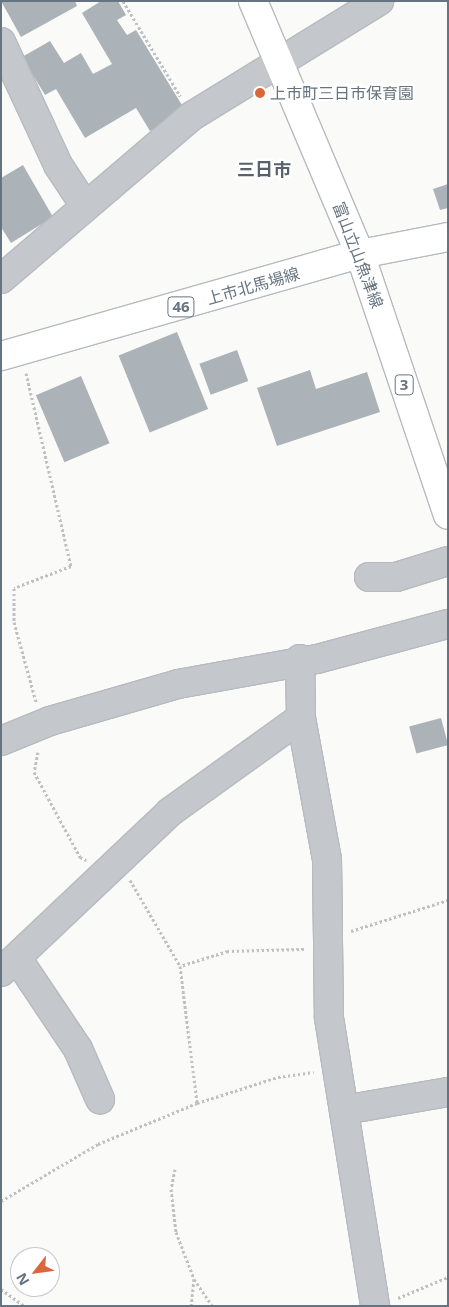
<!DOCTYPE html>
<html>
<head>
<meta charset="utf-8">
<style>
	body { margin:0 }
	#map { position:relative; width:449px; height:1307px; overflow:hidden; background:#fafaf8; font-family:"Noto Sans","Noto Sans JP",sans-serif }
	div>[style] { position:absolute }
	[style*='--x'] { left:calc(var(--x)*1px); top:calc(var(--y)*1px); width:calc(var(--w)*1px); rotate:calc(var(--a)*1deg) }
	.building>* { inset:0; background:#abb2b8; transform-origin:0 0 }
	.path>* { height:3px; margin-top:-1.5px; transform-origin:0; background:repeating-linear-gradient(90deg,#bec0c3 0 2.5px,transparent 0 5px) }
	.roads { filter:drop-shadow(1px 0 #b7bbbf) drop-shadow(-1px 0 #b7bbbf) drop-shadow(0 1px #b7bbbf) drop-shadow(0 -1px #b7bbbf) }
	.minor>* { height:28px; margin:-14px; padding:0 14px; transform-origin:14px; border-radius:14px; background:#c4c7cb }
	.major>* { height:28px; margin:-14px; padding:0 14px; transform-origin:14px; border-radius:14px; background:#fff }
	.dots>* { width:14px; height:14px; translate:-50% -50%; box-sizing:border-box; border:2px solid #fff; border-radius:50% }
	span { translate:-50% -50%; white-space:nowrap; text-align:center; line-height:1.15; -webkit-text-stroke:5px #fff; paint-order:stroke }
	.shield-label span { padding:1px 4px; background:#fff; border:1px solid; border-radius:4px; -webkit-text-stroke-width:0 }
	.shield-label { font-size:15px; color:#667481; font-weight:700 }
	.poi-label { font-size:16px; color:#667481 }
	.left { translate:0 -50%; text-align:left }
	.street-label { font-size:16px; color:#667481 }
	.neighbourhood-label { font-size:18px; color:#58626d; font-weight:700 }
	.frame { position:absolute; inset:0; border:2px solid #667481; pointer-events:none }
	.north { position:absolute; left:10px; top:1247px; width:50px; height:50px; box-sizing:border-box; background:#fff; border:1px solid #c2c7cd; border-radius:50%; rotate:240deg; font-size:14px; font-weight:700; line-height:20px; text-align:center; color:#667481 }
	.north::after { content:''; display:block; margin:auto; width:18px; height:22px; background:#da6738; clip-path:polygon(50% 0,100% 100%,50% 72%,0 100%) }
</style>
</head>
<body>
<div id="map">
	<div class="building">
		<i style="clip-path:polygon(1px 1px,75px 1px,77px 6px,21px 37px)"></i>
		<i style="clip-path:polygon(101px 1px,118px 1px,126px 15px,117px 20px,127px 35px,136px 30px,185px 110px,150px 131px,136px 108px,85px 138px,56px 89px,45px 95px,22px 57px,50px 41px,64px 63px,81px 53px,93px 74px,112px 64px,82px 13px)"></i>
		<i style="clip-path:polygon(23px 165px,53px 217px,11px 243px,1px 227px,1px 178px)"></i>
		<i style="clip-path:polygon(448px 184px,448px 208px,440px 210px,433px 189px)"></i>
		<i style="left:177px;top:332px;width:83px;height:63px;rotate:68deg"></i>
		<i style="left:237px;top:350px;width:33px;height:40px;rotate:70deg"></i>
		<i style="clip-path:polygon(310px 370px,316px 389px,367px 372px,380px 412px,277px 446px,257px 388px)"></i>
		<i style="left:81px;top:376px;width:73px;height:49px;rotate:67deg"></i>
		<i style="left:441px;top:718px;width:28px;height:33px;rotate:75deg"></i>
	</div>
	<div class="path">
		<i style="--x:123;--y:1;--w:111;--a:59"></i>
		<i style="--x:26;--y:373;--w:198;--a:76.9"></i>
		<i style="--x:71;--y:566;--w:61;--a:158.9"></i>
		<i style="--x:14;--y:588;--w:34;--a:90"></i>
		<i style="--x:14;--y:622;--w:83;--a:74.6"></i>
		<i style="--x:38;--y:752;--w:20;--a:101"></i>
		<i style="--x:34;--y:772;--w:97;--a:61.6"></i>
		<i style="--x:80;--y:857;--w:7;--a:27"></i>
		<i style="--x:130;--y:880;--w:99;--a:59.8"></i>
		<i style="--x:351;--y:931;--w:102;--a:-17.7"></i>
		<i style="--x:304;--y:949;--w:76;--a:178.5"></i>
		<i style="--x:228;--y:951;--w:50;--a:162.6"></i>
		<i style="--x:180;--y:966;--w:138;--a:82.9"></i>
		<i style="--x:197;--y:1103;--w:85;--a:-17.8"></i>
		<i style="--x:278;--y:1077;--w:36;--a:-8"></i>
		<i style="--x:175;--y:1169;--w:20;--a:101"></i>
		<i style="--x:171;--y:1189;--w:43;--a:83.4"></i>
		<i style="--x:176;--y:1232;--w:50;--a:69"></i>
		<i style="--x:194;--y:1279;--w:27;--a:96"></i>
		<i style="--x:1;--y:1201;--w:113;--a:-30.4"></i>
		<i style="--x:98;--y:1144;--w:107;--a:-22.5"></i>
		<i style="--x:194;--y:1279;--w:32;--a:56"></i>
		<i style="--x:1;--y:1289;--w:29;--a:36"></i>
		<i style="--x:398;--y:1298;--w:54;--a:-22.8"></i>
	</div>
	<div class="roads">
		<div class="minor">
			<i style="--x:1;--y:42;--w:136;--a:65.1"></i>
			<i style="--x:58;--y:165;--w:49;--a:56.6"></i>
			<i style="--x:1;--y:279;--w:251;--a:-40.5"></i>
			<i style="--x:192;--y:116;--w:220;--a:-31.6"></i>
			<i style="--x:369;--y:577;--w:27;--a:0"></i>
			<i style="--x:396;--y:577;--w:54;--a:-17.1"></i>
			<i style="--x:300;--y:659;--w:59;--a:89"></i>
			<i style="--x:301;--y:718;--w:143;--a:79.6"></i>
			<i style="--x:327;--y:859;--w:159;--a:89.3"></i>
			<i style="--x:329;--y:1018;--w:292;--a:80.9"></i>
			<i style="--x:1;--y:741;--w:53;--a:-22.2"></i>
			<i style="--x:50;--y:721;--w:133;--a:-16.1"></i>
			<i style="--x:178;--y:684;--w:141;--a:-10.2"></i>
			<i style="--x:317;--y:659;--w:136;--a:-15"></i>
			<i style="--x:17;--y:958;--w:110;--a:56.2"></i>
			<i style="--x:78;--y:1049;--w:55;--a:66.3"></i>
			<i style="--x:1;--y:972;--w:233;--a:-43.4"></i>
			<i style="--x:170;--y:812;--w:161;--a:-35.7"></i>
			<i style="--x:344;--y:1110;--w:106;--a:-9.8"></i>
		</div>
		<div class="major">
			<i style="--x:253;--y:1;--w:275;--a:67.1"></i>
			<i style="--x:360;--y:254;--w:275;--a:71.4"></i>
			<i style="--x:1;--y:356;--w:373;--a:-15.9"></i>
			<i style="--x:360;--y:254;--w:90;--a:-10.9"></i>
		</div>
	</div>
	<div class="dots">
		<i style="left:260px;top:93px;background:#da6738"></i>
	</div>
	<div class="shield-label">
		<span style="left:181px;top:307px">46</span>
		<span style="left:404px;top:385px">3</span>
	</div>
	<div class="poi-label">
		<span class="left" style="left:270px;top:93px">上市町三日市保育園</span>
	</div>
	<div class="street-label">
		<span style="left:358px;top:255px;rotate:69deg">富山立山魚津線</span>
		<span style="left:253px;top:286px;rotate:-16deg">上市北馬場線</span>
	</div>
	<div class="neighbourhood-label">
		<span style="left:264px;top:169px">三日市</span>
	</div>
	<div class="frame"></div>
	<div class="north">N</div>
</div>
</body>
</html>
